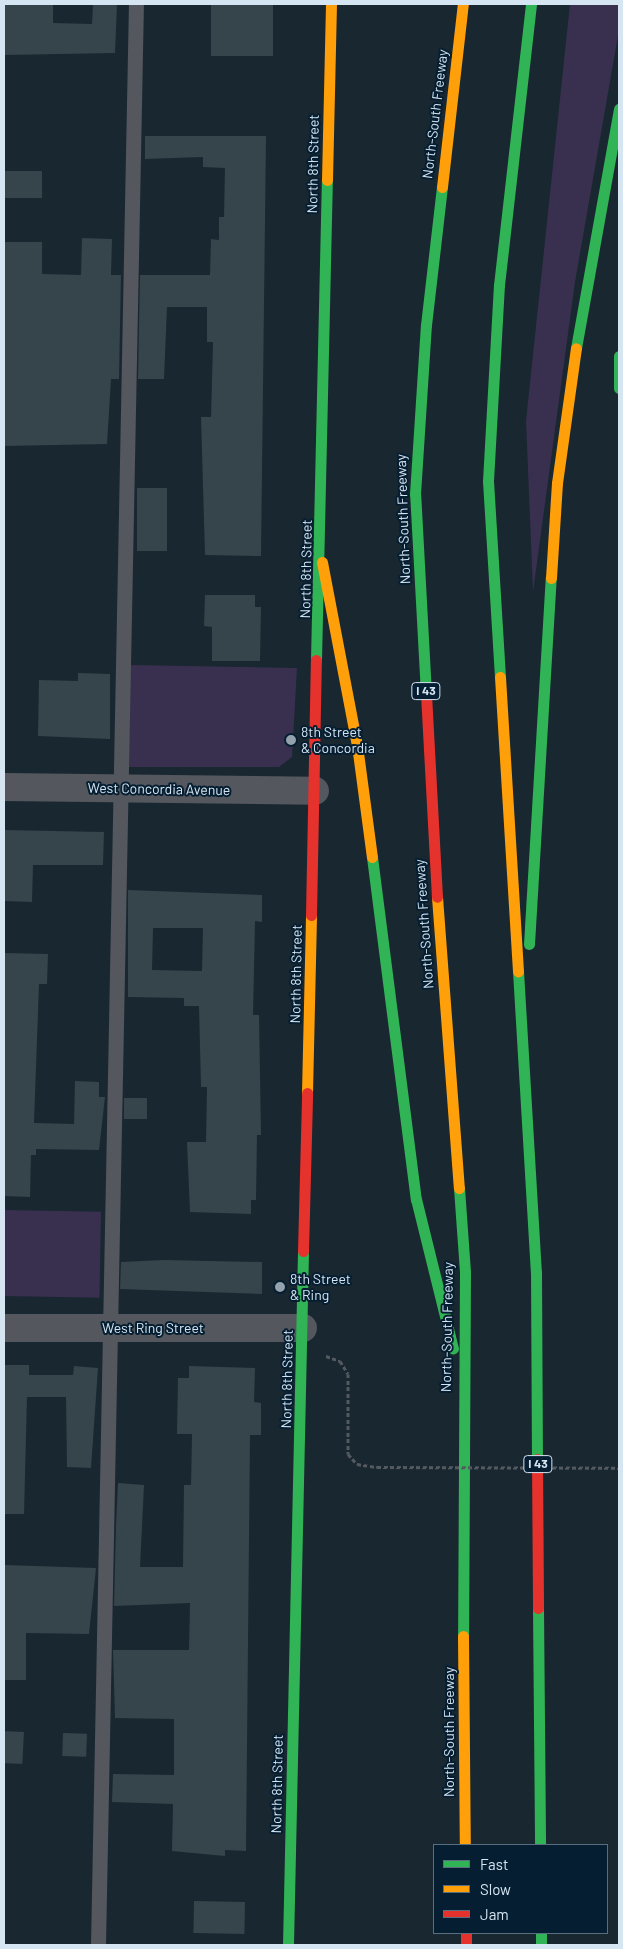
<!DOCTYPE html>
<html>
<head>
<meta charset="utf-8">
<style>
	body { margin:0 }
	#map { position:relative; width:623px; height:1949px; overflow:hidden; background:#192731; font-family:Barlow,sans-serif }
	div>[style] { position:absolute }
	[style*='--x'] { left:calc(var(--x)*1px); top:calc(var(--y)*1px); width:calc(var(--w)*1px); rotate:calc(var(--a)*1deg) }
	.green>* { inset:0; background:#392f4f; transform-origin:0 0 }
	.building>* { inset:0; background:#36444b; transform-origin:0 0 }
	.path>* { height:3px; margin-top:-1.5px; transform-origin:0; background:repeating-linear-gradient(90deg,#545960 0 4px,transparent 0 6.5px) }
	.lane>* { height:15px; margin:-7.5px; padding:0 7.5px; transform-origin:7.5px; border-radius:7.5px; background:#54575d }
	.street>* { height:28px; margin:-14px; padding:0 14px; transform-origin:14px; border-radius:14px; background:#54575d }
	.fast>* { height:11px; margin:-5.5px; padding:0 5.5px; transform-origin:5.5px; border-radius:5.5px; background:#30b455 }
	.slow>* { height:11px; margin:-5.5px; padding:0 5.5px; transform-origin:5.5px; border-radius:5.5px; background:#ff9f0a }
	.jam>* { height:11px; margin:-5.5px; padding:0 5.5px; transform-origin:5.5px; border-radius:5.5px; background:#e5322d }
	.path-bridge>* { height:3px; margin-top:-1.5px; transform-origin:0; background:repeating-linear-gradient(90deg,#545960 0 4px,transparent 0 6.5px) }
	.dots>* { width:14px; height:14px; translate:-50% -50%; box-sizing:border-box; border:2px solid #051e31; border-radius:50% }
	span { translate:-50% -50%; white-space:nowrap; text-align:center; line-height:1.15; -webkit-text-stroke:4px #051e31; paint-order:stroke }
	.shield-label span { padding:1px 4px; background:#051e31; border:1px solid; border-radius:4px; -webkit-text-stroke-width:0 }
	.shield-label { font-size:12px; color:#d6e5f2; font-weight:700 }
	.street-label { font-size:14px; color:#d6e5f2 }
	.poi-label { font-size:14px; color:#d6e5f2 }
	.left { translate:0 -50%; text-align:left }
	.frame { position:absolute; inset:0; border:5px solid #d6e5f2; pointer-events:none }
	.legend { position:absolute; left:433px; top:1844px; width:175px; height:90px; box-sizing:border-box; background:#051e31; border:1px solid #596e7e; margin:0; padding:6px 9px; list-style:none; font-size:15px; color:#d6e5f2 }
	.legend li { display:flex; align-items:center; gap:10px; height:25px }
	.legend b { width:25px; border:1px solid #596e7e }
</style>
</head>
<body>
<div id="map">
	<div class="green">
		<i style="clip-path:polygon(570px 4px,619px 4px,619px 30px,575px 282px,533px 592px,526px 421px)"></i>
		<i style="clip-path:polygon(130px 665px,297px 668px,292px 757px,279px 767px,127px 767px)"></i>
		<i style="left:4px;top:1210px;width:97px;height:86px;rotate:1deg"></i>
	</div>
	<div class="building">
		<i style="clip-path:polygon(4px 4px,53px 4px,53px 23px,92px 24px,93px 4px,117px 4px,115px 53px,4px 55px)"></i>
		<i style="left:211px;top:4px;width:62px;height:52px"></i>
		<i style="clip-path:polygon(145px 136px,266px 136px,261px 556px,205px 555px,201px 417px,211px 417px,213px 342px,207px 342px,207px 307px,167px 307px,164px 379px,138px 379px,140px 275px,210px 275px,211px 239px,219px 240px,219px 217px,224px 217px,225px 168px,203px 167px,203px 157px,145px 159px)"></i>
		<i style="left:4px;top:171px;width:38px;height:27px"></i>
		<i style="clip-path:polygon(82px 238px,112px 239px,111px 275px,121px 275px,119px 379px,111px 379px,107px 444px,4px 446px,4px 242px,42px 242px,42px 274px,81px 275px)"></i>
		<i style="left:137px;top:488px;width:30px;height:63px"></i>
		<i style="clip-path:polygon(205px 595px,255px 595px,255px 607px,261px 607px,260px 661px,212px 661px,212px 627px,204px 626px)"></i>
		<i style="clip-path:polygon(78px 673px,110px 674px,110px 739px,38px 736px,39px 680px,78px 681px)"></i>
		<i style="clip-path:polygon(4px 830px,104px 832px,103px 865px,33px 865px,32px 902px,4px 901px)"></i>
		<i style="clip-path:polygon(evenodd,128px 890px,262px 895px,262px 922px,255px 921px,253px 1015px,259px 1015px,261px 1135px,257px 1135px,256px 1200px,251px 1200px,251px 1214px,190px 1212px,187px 1142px,206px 1142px,207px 1087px,201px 1087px,199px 1006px,184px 1006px,184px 998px,128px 997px,128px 890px,153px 928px,203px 928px,202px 971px,152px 970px,153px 928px)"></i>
		<i style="clip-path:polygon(4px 953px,48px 954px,47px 984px,39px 984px,34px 1123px,74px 1124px,75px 1081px,99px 1082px,99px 1097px,105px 1097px,99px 1150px,36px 1149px,36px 1155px,31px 1155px,30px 1197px,4px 1196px)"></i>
		<i style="left:124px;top:1098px;width:23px;height:21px"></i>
		<i style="clip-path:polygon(163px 1260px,262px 1262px,262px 1294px,120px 1289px,121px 1262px)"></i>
		<i style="clip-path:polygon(4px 1365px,29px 1365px,29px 1375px,73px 1375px,74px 1366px,98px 1368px,91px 1468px,67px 1467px,66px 1397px,27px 1397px,24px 1514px,4px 1514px)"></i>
		<i style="clip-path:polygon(189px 1366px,255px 1368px,254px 1402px,261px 1403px,261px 1435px,250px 1435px,246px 1851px,225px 1850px,225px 1856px,172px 1851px,173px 1804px,112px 1802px,113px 1774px,174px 1775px,174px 1719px,115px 1718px,113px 1650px,189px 1650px,190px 1603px,114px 1606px,116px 1526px,118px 1483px,144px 1485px,140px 1567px,183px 1567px,184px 1485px,191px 1485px,192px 1434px,177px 1434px,178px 1378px,189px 1378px)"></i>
		<i style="clip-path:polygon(4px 1565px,96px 1568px,89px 1634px,26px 1633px,26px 1680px,4px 1680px)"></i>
		<i style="left:4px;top:1731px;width:20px;height:32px;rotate:3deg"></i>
		<i style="left:63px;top:1733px;width:24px;height:23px;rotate:2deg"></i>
		<i style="left:194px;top:1901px;width:51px;height:32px;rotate:1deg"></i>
	</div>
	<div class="path">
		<i style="--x:326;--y:1356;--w:15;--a:20"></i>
		<i style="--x:340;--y:1361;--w:15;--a:58"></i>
		<i style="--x:348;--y:1374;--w:80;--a:90"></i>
		<i style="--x:348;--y:1454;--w:13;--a:48"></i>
		<i style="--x:357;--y:1464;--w:20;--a:9"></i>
	</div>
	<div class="lane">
		<i style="--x:98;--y:1945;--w:1941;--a:-88.88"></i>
	</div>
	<div class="street">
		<i style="--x:4;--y:787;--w:311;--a:0.7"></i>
		<i style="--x:4;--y:1328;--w:299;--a:0"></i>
	</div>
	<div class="fast">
		<i style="--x:576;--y:348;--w:243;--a:-79.8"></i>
		<i style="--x:619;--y:356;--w:32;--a:90"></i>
		<i style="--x:316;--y:660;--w:480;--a:-88.7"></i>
		<i style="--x:500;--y:677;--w:196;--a:-93.5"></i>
		<i style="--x:488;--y:481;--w:196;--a:-86.8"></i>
		<i style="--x:499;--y:285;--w:283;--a:-83.5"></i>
		<i style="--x:426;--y:694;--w:200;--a:-93.1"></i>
		<i style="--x:415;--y:494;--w:169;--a:-86.3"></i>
		<i style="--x:426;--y:325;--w:139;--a:-83.4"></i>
		<i style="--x:372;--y:857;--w:345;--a:82.7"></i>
		<i style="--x:416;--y:1199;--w:154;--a:76.1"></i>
		<i style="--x:529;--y:944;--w:367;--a:-86.6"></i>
		<i style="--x:518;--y:971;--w:302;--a:86.6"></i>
		<i style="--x:536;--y:1272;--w:187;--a:89.7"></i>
		<i style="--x:459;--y:1188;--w:84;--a:85.9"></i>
		<i style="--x:465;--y:1272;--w:364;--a:90.3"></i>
		<i style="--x:538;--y:1608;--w:237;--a:89.5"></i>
		<i style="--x:541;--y:1933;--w:12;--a:90"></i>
		<i style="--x:288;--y:1945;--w:694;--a:-88.76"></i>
	</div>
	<div class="slow">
		<i style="--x:327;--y:180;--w:176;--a:-88.7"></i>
		<i style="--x:442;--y:187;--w:184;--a:-83.5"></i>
		<i style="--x:322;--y:562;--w:186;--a:79.2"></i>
		<i style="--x:357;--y:745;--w:113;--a:82.4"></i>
		<i style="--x:551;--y:578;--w:95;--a:-86.4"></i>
		<i style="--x:557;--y:483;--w:136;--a:-82"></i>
		<i style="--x:500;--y:677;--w:295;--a:86.5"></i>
		<i style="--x:437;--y:897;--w:292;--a:85.7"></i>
		<i style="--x:307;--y:1093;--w:178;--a:-88.7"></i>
		<i style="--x:463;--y:1636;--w:209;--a:89.5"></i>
	</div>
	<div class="jam">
		<i style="--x:426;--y:694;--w:203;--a:86.9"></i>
		<i style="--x:311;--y:915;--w:255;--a:-88.9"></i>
		<i style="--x:303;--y:1251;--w:158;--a:-88.5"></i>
		<i style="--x:537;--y:1459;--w:149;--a:89.6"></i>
		<i style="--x:466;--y:1933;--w:12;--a:90"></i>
	</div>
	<div class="path-bridge">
		<i style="--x:377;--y:1467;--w:242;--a:0.2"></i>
	</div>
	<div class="dots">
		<i style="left:291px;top:740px;background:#94a2ae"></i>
		<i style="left:280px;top:1287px;background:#94a2ae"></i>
	</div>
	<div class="shield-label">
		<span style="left:426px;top:691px">I 43</span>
		<span style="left:538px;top:1464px">I 43</span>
	</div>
	<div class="street-label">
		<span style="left:435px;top:114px;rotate:-83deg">North-South Freeway</span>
		<span style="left:313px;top:164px;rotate:-89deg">North 8th Street</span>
		<span style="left:403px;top:519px;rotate:-92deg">North-South Freeway</span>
		<span style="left:306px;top:569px;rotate:-89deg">North 8th Street</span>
		<span style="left:159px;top:789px;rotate:1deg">West Concordia Avenue</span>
		<span style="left:424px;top:924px;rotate:-94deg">North-South Freeway</span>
		<span style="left:296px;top:974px;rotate:-89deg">North 8th Street</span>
		<span style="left:447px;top:1327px;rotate:-89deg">North-South Freeway</span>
		<span style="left:153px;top:1328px">West Ring Street</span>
		<span style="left:287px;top:1379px;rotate:-89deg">North 8th Street</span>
		<span style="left:449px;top:1732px;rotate:-90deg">North-South Freeway</span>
		<span style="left:277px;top:1784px;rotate:-89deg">North 8th Street</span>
	</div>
	<div class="poi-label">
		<span class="left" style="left:301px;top:740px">8th Street<br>&amp; Concordia</span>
		<span class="left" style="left:290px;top:1287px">8th Street<br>&amp; Ring</span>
	</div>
	<div class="frame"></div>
	<ul class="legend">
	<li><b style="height:6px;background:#30b455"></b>Fast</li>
	<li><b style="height:6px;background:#ff9f0a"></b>Slow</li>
	<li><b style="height:6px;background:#e5322d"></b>Jam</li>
	</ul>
</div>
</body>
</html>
